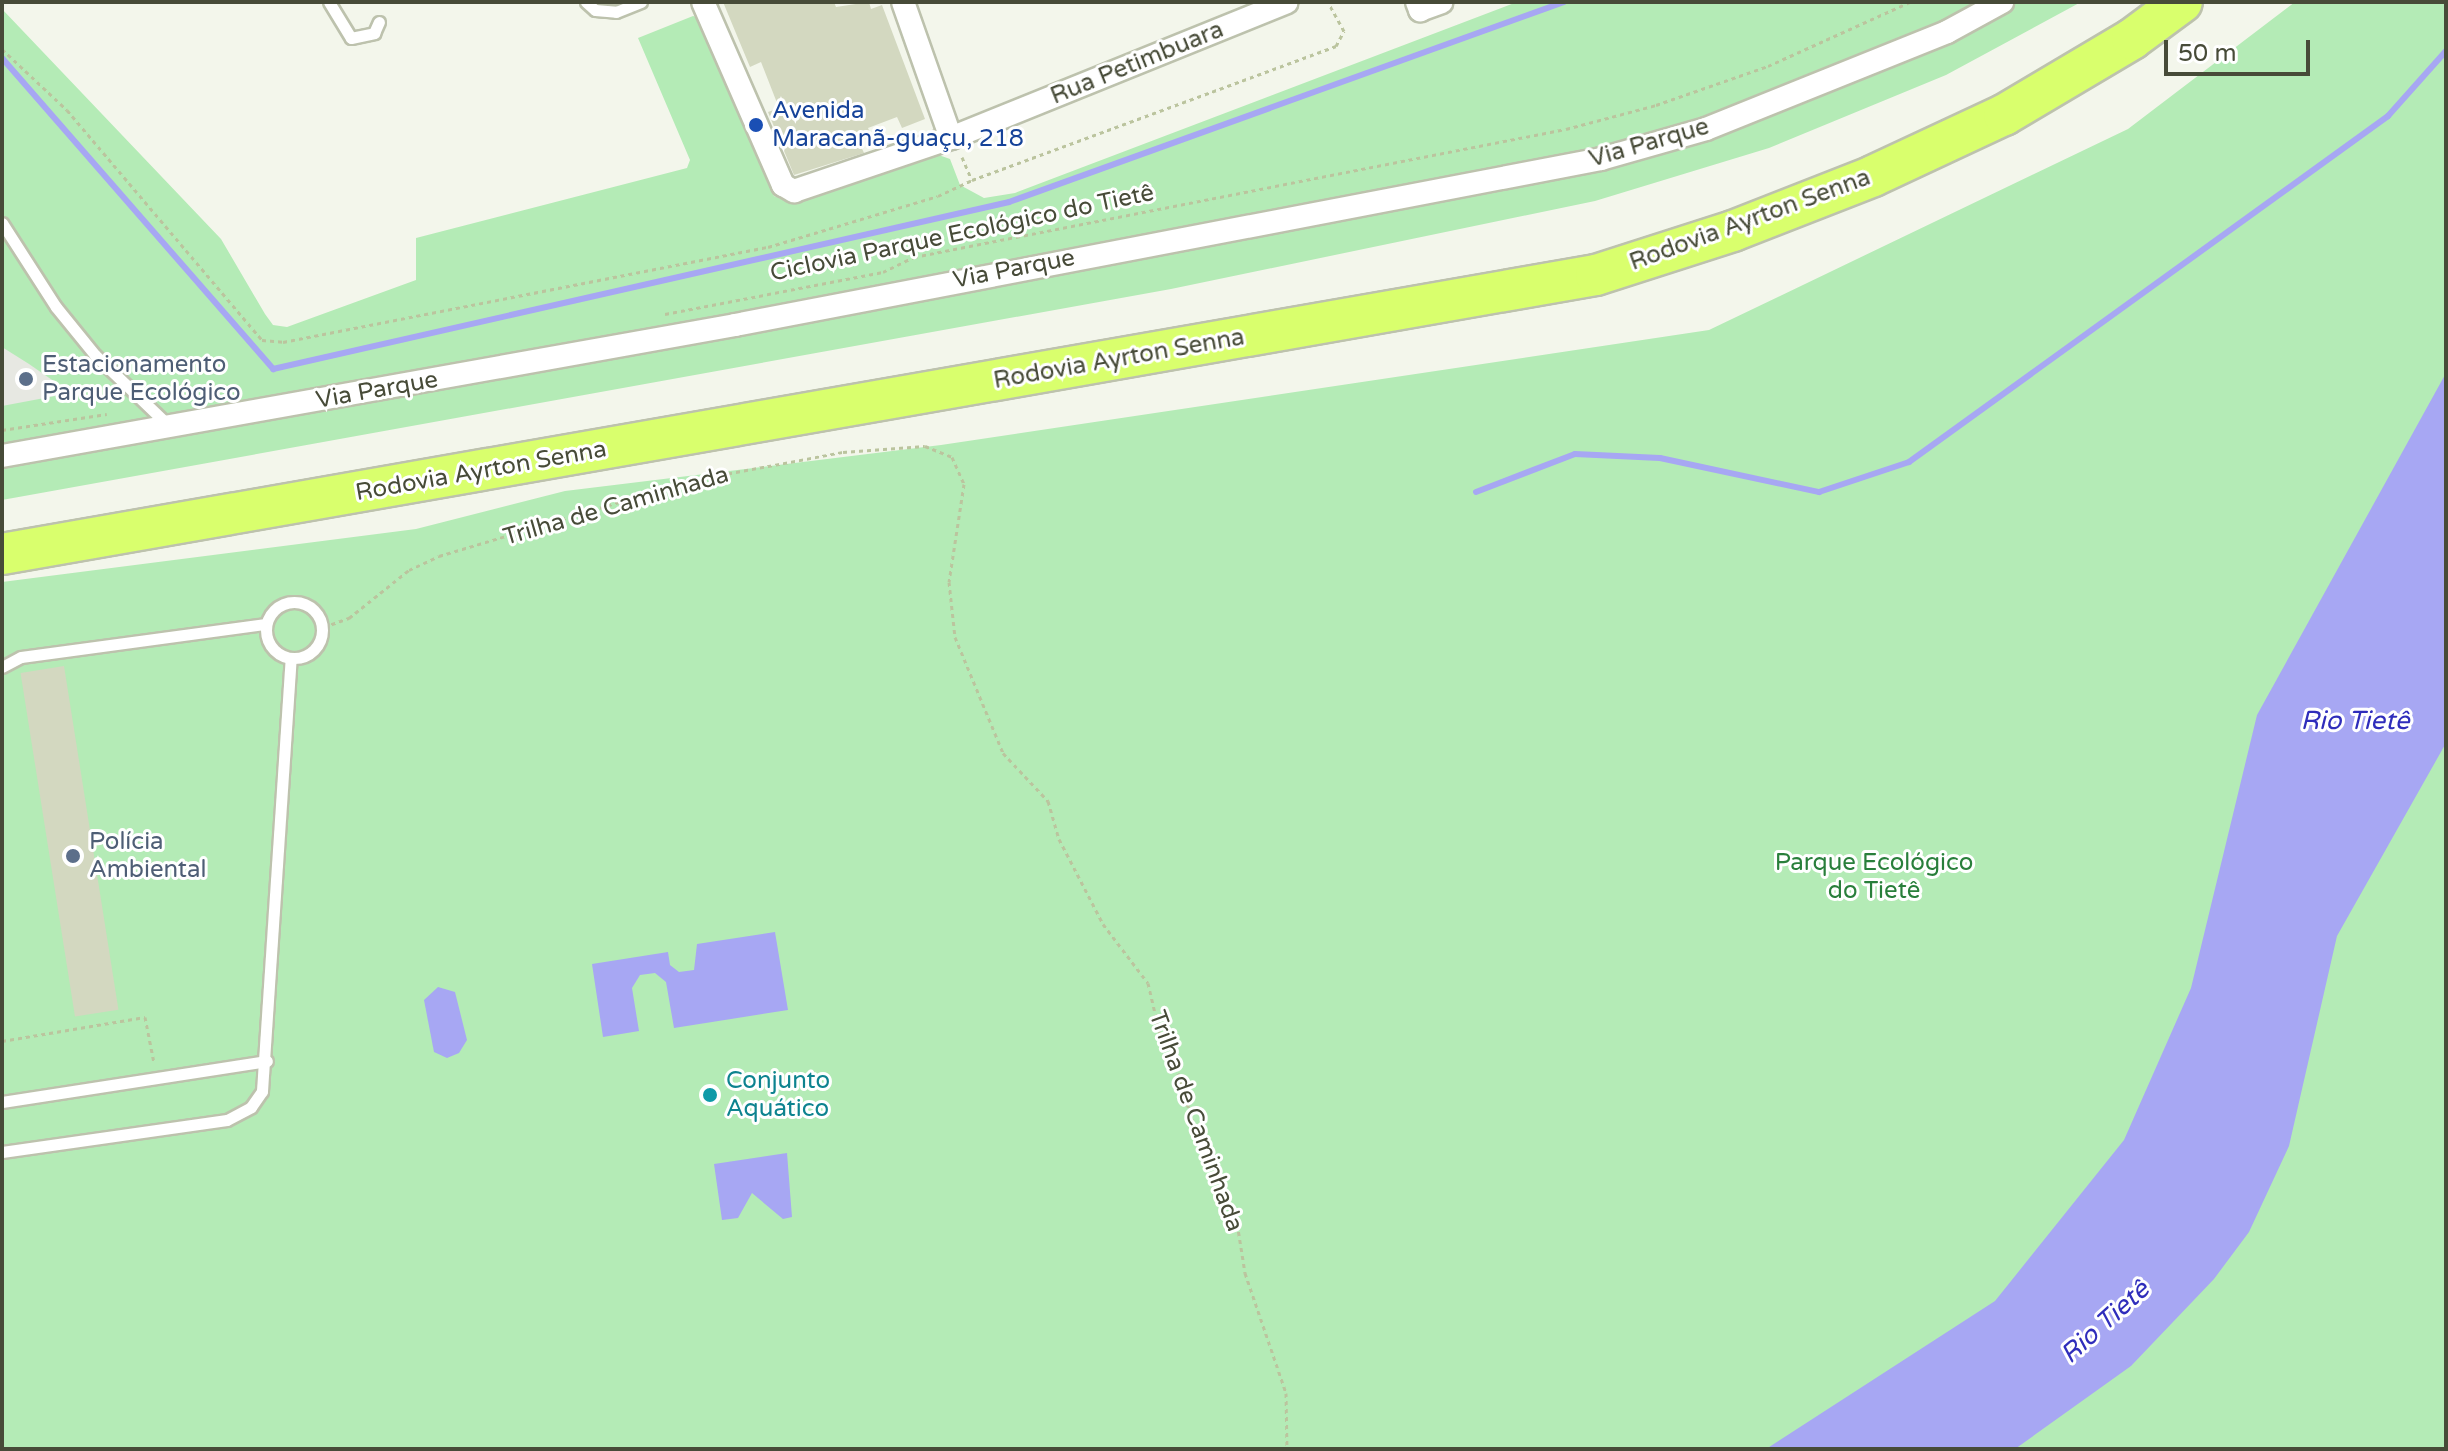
<!DOCTYPE html>
<html>
<head>
<meta charset="utf-8">
<style>
	body { margin:0 }
	#map { position:relative; width:2448px; height:1451px; overflow:hidden; background:#f3f6eb; font-family:"Varela Round",sans-serif }
	div>[style] { position:absolute }
	[style*='--x'] { left:calc(var(--x)*1px); top:calc(var(--y)*1px); width:calc(var(--w)*1px); rotate:calc(var(--a)*1deg) }
	.green>* { inset:0; background:#b4ebb6 }
	.parking>* { inset:0; background:#e7e8e2 }
	.water>* { inset:0; background:#a7a7f3 }
	.stream>* { height:6px; margin:-3px; padding:0 3px; transform-origin:3px; border-radius:3px; background:#a7a7f3 }
	.building>* { inset:0; background:#d3d8c0; transform-origin:0 0 }
	.path>* { height:3px; margin-top:-1.5px; transform-origin:0; background:repeating-linear-gradient(90deg,#bbc49e 0 4px,transparent 0 8px) }
	.roads { filter:drop-shadow(2px 0 #bdc2ad) drop-shadow(-2px 0 #bdc2ad) drop-shadow(0 2px #bdc2ad) drop-shadow(0 -2px #bdc2ad) }
	.lane>* { height:11px; margin:-5.5px; padding:0 5.5px; transform-origin:5.5px; border-radius:5.5px; background:#fff }
	.lane>.ring { margin:-5.5px; padding:0; box-sizing:content-box; background:none; border:11px solid #fff; border-radius:50% }
	.street>* { height:22px; margin:-11px; padding:0 11px; transform-origin:11px; border-radius:11px; background:#fff }
	.highway>* { height:40px; margin:-20px; padding:0 20px; transform-origin:20px; border-radius:20px; background:#d9ff6d }
	.dots>* { width:22px; height:22px; translate:-50% -50%; box-sizing:border-box; border:4px solid #fff; border-radius:50% }
	span { translate:-50% -50%; white-space:nowrap; text-align:center; line-height:1.15; -webkit-text-stroke:6px #fff; paint-order:stroke }
	.street-label { font-size:24px; color:#474b38 }
	.transit-label { font-size:24px; color:#164399 }
	.left { translate:0 -50%; text-align:left }
	.service-label { font-size:24px; color:#4e5e75 }
	.park-label { font-size:24px; color:#297f3b }
	.culture-label { font-size:24px; color:#0d838f }
	.water-label { font-size:26px; color:#2f2dbb; font-style:italic }
	.frame { position:absolute; inset:0; border:4px solid #474b38; pointer-events:none }
	.scale { position:absolute; left:2164px; top:40px; width:146px; height:36px; box-sizing:border-box; border:4px solid #474b38; border-top:0; padding-left:10px; font-size:24px; line-height:28px; white-space:nowrap; color:#474b38; -webkit-text-stroke:6px #fff; paint-order:stroke }
</style>
</head>
<body>
<div id="map">
	<div class="green">
		<i style="clip-path:polygon(1517px 2px,2081px 2px,1946px 75px,1769px 148px,1595px 201px,1171px 289px,2px 500px,2px 9px,221px 239px,265px 314px,273px 325px,287px 327px,416px 280px,416px 238px,687px 168px,690px 160px,638px 38px,693px 16px,700px 18px,774px 196px,789px 202px,933px 153px,950px 159px,960px 185px,984px 198px,1015px 193px)"></i>
		<i style="clip-path:polygon(2295px 2px,2446px 2px,2446px 1449px,2px 1449px,2px 582px,416px 529px,565px 491px,941px 445px,1709px 330px,2128px 129px)"></i>
	</div>
	<div class="parking">
		<i style="clip-path:polygon(2px 347px,29px 364px,71px 393px,2px 406px)"></i>
	</div>
	<div class="water">
		<i style="clip-path:polygon(2446px 373px,2446px 743px,2337px 936px,2289px 1146px,2249px 1232px,2214px 1279px,2131px 1366px,2015px 1449px,1766px 1449px,1995px 1301px,2124px 1140px,2191px 988px,2257px 715px)"></i>
		<i style="clip-path:polygon(775px 932px,788px 1010px,674px 1028px,666px 982px,655px 973px,640px 975px,632px 988px,639px 1031px,603px 1037px,592px 964px,668px 952px,670px 965px,679px 972px,694px 970px,697px 944px)"></i>
		<i style="clip-path:polygon(438px 987px,455px 992px,467px 1040px,459px 1053px,447px 1058px,434px 1052px,424px 1000px)"></i>
		<i style="clip-path:polygon(787px 1153px,792px 1217px,783px 1219px,752px 1193px,738px 1218px,722px 1220px,714px 1164px)"></i>
	</div>
	<div class="stream">
		<i style="--x:2;--y:58;--w:413;--a:48.9"></i>
		<i style="--x:273;--y:369;--w:755;--a:-12.78"></i>
		<i style="--x:1009;--y:202;--w:590;--a:-19.82"></i>
		<i style="--x:1476;--y:492;--w:106;--a:-21"></i>
		<i style="--x:1575;--y:454;--w:85;--a:2.7"></i>
		<i style="--x:1660;--y:458;--w:163;--a:12.1"></i>
		<i style="--x:1819;--y:492;--w:95;--a:-18.4"></i>
		<i style="--x:1909;--y:462;--w:591;--a:-35.84"></i>
		<i style="--x:2388;--y:116;--w:87;--a:-48.3"></i>
	</div>
	<div class="building">
		<i style="clip-path:polygon(723px 2px,834px 2px,836px 7px,869px 2px,871px 9px,882px 5px,925px 119px,902px 128px,897px 117px,868px 128px,872px 137px,859px 142px,864px 153px,794px 175px,768px 112px,779px 108px,761px 62px,750px 67px)"></i>
		<i style="left:64px;top:666px;width:348px;height:44px;rotate:81deg"></i>
	</div>
	<div class="path">
		<i style="--x:2;--y:49;--w:89;--a:43.2"></i>
		<i style="--x:67;--y:110;--w:302;--a:49.7"></i>
		<i style="--x:262;--y:340;--w:21;--a:5"></i>
		<i style="--x:283;--y:342;--w:494;--a:-11.1"></i>
		<i style="--x:768;--y:247;--w:177;--a:-16.7"></i>
		<i style="--x:938;--y:196;--w:38;--a:-25"></i>
		<i style="--x:962;--y:157;--w:25;--a:67"></i>
		<i style="--x:972;--y:180;--w:388;--a:-20.2"></i>
		<i style="--x:1336;--y:46;--w:17;--a:-62"></i>
		<i style="--x:1344;--y:31;--w:33;--a:-119"></i>
		<i style="--x:665;--y:314;--w:222;--a:-10.9"></i>
		<i style="--x:883;--y:272;--w:34;--a:-26"></i>
		<i style="--x:914;--y:257;--w:664;--a:-11.11"></i>
		<i style="--x:1566;--y:129;--w:93;--a:-14.9"></i>
		<i style="--x:1656;--y:105;--w:119;--a:-19.2"></i>
		<i style="--x:1768;--y:66;--w:156;--a:-24.3"></i>
		<i style="--x:2;--y:430;--w:106;--a:-8.7"></i>
		<i style="--x:324;--y:627;--w:27;--a:-20"></i>
		<i style="--x:349;--y:618;--w:77;--a:-38.7"></i>
		<i style="--x:409;--y:570;--w:33;--a:-25"></i>
		<i style="--x:439;--y:556;--w:261;--a:-16.7"></i>
		<i style="--x:689;--y:481;--w:157;--a:-10.7"></i>
		<i style="--x:843;--y:452;--w:82;--a:-4.2"></i>
		<i style="--x:925;--y:446;--w:29;--a:22"></i>
		<i style="--x:952;--y:457;--w:30;--a:66"></i>
		<i style="--x:964;--y:484;--w:99;--a:98.7"></i>
		<i style="--x:949;--y:582;--w:55;--a:83.8"></i>
		<i style="--x:955;--y:637;--w:126;--a:67.5"></i>
		<i style="--x:1003;--y:753;--w:66;--a:46.8"></i>
		<i style="--x:1048;--y:801;--w:40;--a:74"></i>
		<i style="--x:1059;--y:839;--w:96;--a:62.6"></i>
		<i style="--x:1103;--y:924;--w:74;--a:52.7"></i>
		<i style="--x:1148;--y:983;--w:57;--a:76.9"></i>
		<i style="--x:1161;--y:1039;--w:38;--a:63"></i>
		<i style="--x:1178;--y:1073;--w:66;--a:73.2"></i>
		<i style="--x:1197;--y:1136;--w:89;--a:64"></i>
		<i style="--x:1236;--y:1216;--w:58;--a:81"></i>
		<i style="--x:1245;--y:1273;--w:127;--a:71.1"></i>
		<i style="--x:1286;--y:1393;--w:56;--a:89"></i>
		<i style="--x:2;--y:1041;--w:145;--a:-9.5"></i>
		<i style="--x:145;--y:1017;--w:47;--a:78.9"></i>
	</div>
	<div class="roads">
		<div class="lane">
			<i style="--x:329;--y:2;--w:42;--a:58.6"></i>
			<i style="--x:351;--y:38;--w:24;--a:-12"></i>
			<i style="--x:374;--y:33;--w:12;--a:-66"></i>
			<i style="--x:586;--y:2;--w:12;--a:42"></i>
			<i style="--x:595;--y:10;--w:21;--a:5"></i>
			<i style="--x:616;--y:12;--w:27;--a:-22"></i>
			<i style="--x:2;--y:223;--w:100;--a:57.3"></i>
			<i style="--x:56;--y:307;--w:62;--a:50.9"></i>
			<i style="--x:95;--y:355;--w:103;--a:43.8"></i>
			<i class="ring" style="left:266px;top:602px;width:45px;height:45px"></i>
			<i style="--x:2;--y:667;--w:21;--a:-28"></i>
			<i style="--x:21;--y:657;--w:247;--a:-7.7"></i>
			<i style="--x:2;--y:1102;--w:268;--a:-8.8"></i>
			<i style="--x:2;--y:1152;--w:227;--a:-8.1"></i>
			<i style="--x:227;--y:1120;--w:27;--a:-28"></i>
			<i style="--x:251;--y:1107;--w:19;--a:-55"></i>
			<i style="--x:262;--y:1091;--w:433;--a:-86.2"></i>
		</div>
		<div class="street">
			<i style="--x:703;--y:2;--w:200;--a:66.4"></i>
			<i style="--x:783;--y:185;--w:13;--a:29"></i>
			<i style="--x:794;--y:191;--w:166;--a:-18.7"></i>
			<i style="--x:951;--y:138;--w:362;--a:-22"></i>
			<i style="--x:903;--y:2;--w:144;--a:70.6"></i>
			<i style="--x:1417;--y:2;--w:9;--a:69"></i>
			<i style="--x:1420;--y:10;--w:23;--a:-20"></i>
			<i style="--x:2;--y:456;--w:745;--a:-10.13"></i>
			<i style="--x:735;--y:325;--w:882;--a:-10.85"></i>
			<i style="--x:1601;--y:159;--w:109;--a:-15.9"></i>
			<i style="--x:1706;--y:129;--w:260;--a:-21.9"></i>
			<i style="--x:1947;--y:32;--w:63;--a:-28.6"></i>
		</div>
		<div class="highway">
			<i style="--x:2;--y:554;--w:1618;--a:-9.93"></i>
			<i style="--x:1596;--y:275;--w:144;--a:-17.8"></i>
			<i style="--x:1733;--y:231;--w:150;--a:-21.4"></i>
			<i style="--x:1873;--y:176;--w:145;--a:-25"></i>
			<i style="--x:2004;--y:115;--w:149;--a:-30.7"></i>
			<i style="--x:2132;--y:39;--w:62;--a:-36.5"></i>
		</div>
	</div>
	<div class="dots">
		<i style="left:756px;top:125px;background:#1a4fb4"></i>
		<i style="left:26px;top:379px;background:#5c6f8a"></i>
		<i style="left:73px;top:856px;background:#5c6f8a"></i>
		<i style="left:710px;top:1095px;background:#0f9aa8"></i>
	</div>
	<div class="street-label">
		<span style="left:1137px;top:63px;rotate:-22deg">Rua Petimbuara</span>
		<span style="left:1649px;top:143px;rotate:-16deg">Via Parque</span>
		<span style="left:1750px;top:220px;rotate:-20deg">Rodovia Ayrton Senna</span>
		<span style="left:962px;top:233px;rotate:-12deg">Ciclovia Parque Ecológico do Tietê</span>
		<span style="left:1014px;top:269px;rotate:-11deg">Via Parque</span>
		<span style="left:1119px;top:359px;rotate:-10deg">Rodovia Ayrton Senna</span>
		<span style="left:377px;top:390px;rotate:-10deg">Via Parque</span>
		<span style="left:481px;top:471px;rotate:-10deg">Rodovia Ayrton Senna</span>
		<span style="left:616px;top:506px;rotate:-16deg">Trilha de Caminhada</span>
		<span style="left:1196px;top:1121px;rotate:70deg">Trilha de Caminhada</span>
	</div>
	<div class="transit-label">
		<span class="left" style="left:772px;top:125px">Avenida<br>Maracanã-guaçu, 218</span>
	</div>
	<div class="service-label">
		<span class="left" style="left:42px;top:379px">Estacionamento<br>Parque Ecológico</span>
		<span class="left" style="left:89px;top:856px">Polícia<br>Ambiental</span>
	</div>
	<div class="park-label">
		<span style="left:1874px;top:877px">Parque Ecológico<br>do Tietê</span>
	</div>
	<div class="culture-label">
		<span class="left" style="left:726px;top:1095px">Conjunto<br>Aquático</span>
	</div>
	<div class="water-label">
		<span style="left:2355px;top:721px">Rio Tietê</span>
		<span style="left:2105px;top:1322px;rotate:-42deg">Rio Tietê</span>
	</div>
	<div class="frame"></div>
	<div class="scale">50 m</div>
</div>
</body>
</html>
